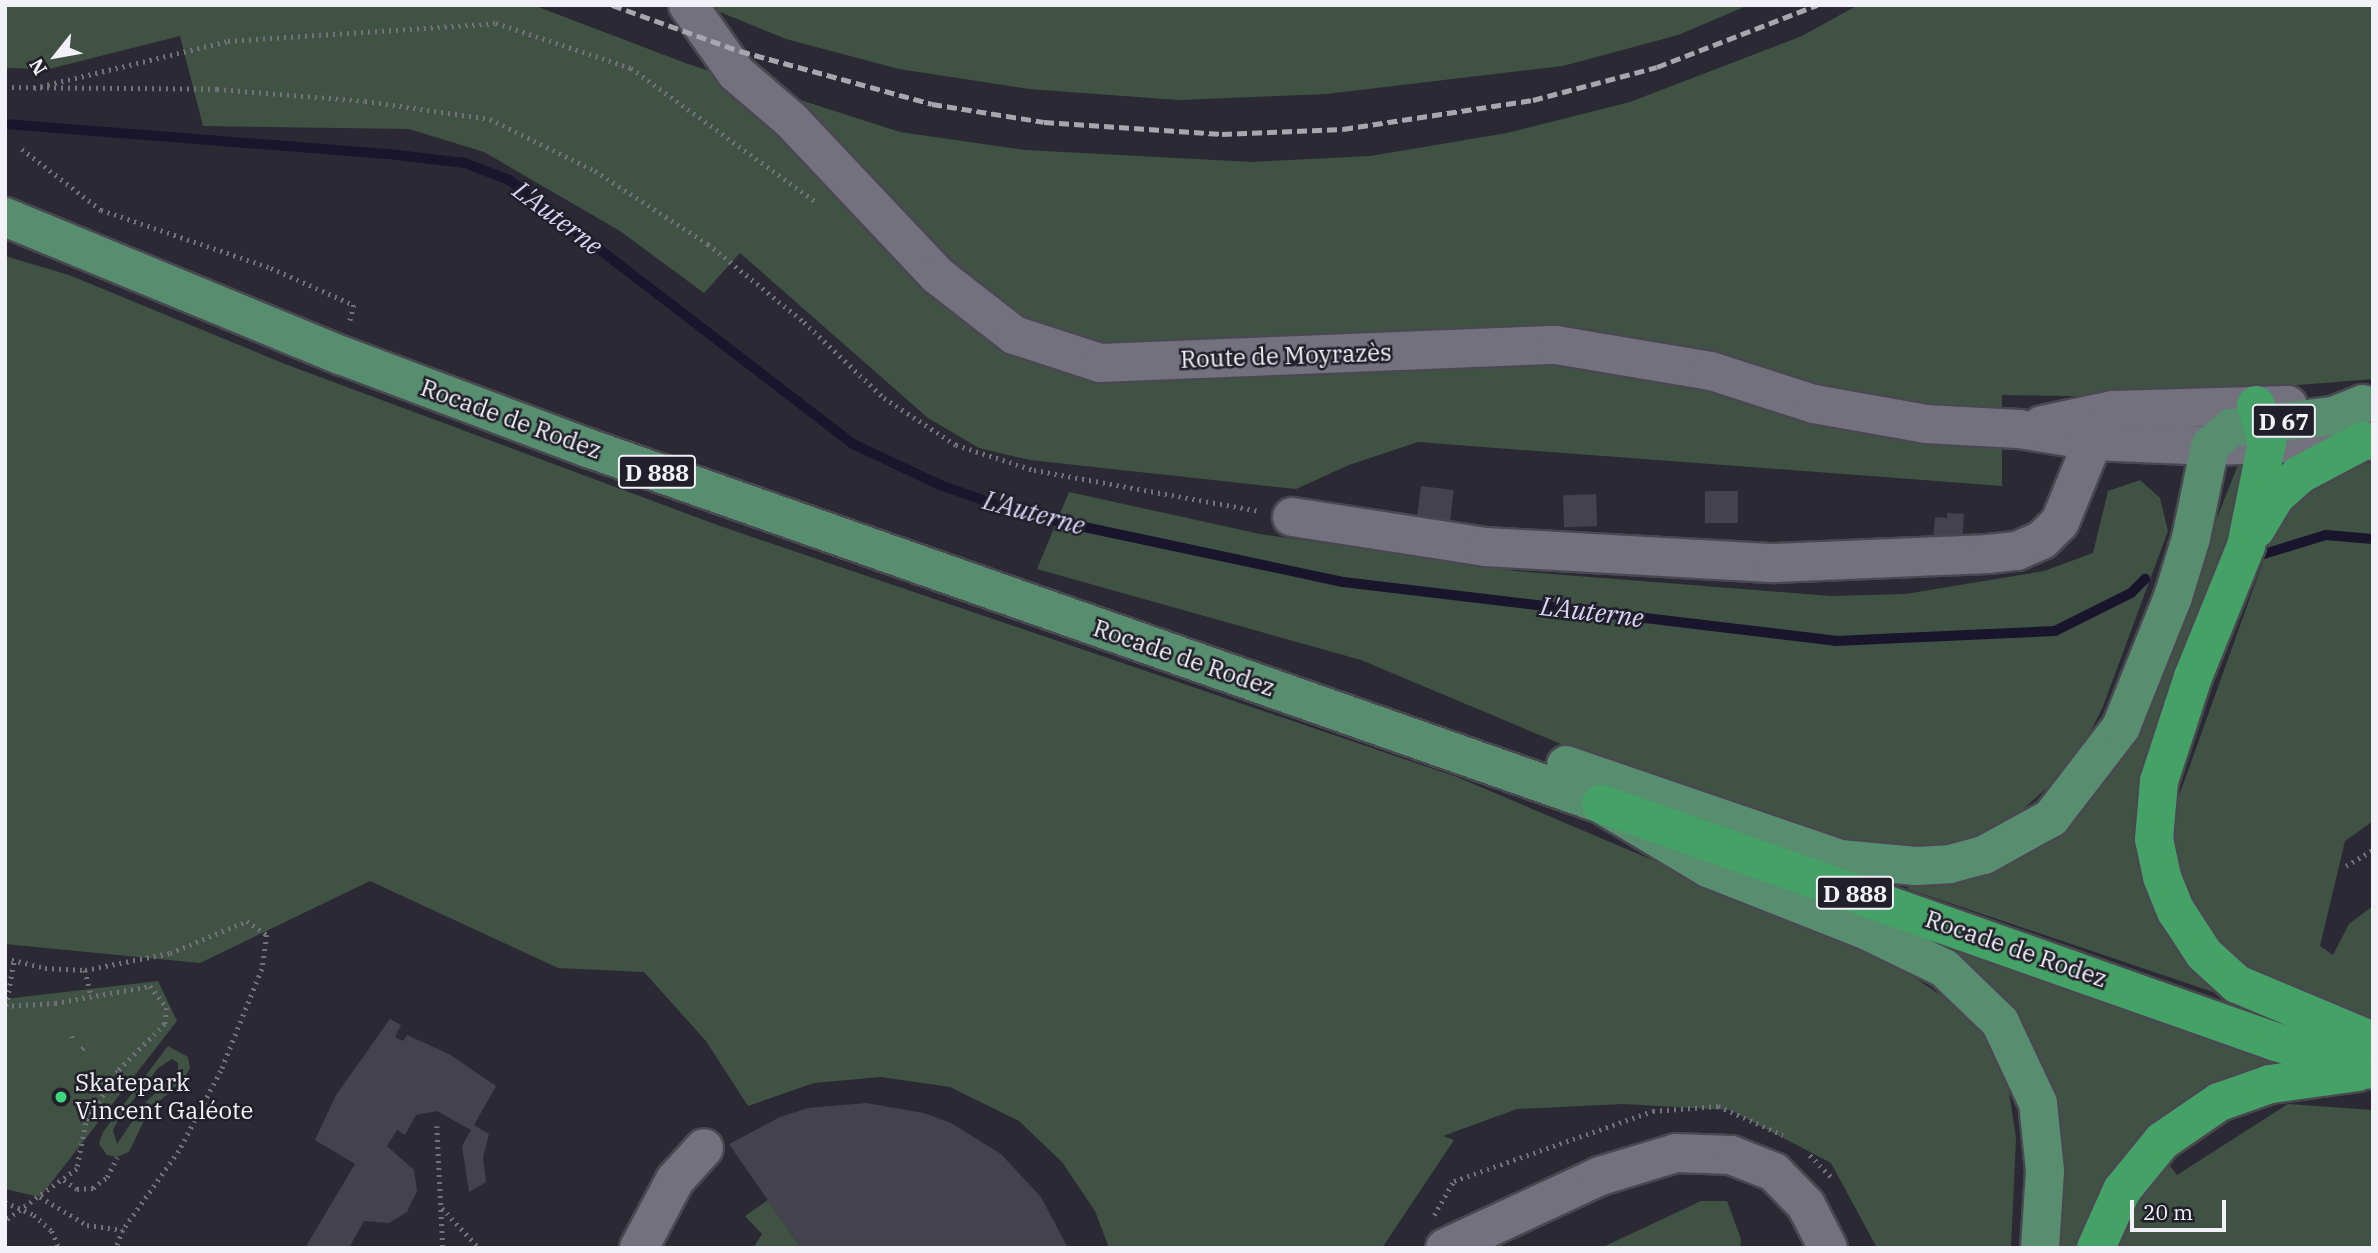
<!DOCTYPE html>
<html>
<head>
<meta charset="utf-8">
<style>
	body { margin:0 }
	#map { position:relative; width:2378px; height:1253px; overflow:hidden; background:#2b2a34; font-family:"IBM Plex Serif",serif }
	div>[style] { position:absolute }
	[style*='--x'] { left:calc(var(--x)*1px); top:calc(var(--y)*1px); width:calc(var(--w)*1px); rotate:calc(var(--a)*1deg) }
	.green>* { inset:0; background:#405244 }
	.stream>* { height:10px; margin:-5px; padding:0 5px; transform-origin:5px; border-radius:5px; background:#19152d }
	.building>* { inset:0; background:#44434d; transform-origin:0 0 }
	.path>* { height:4.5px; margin-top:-2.25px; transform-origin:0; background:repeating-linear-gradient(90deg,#73727b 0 2px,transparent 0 7px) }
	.roads { filter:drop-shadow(2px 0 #494850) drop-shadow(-2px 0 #494850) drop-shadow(0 2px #494850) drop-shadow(0 -2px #494850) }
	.minor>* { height:38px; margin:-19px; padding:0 19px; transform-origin:19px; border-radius:19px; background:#72717d }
	.major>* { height:38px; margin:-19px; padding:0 19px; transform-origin:19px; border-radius:19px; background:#578e6f }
	.highway>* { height:38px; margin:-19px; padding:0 19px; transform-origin:19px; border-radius:19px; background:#45a266 }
	.rail>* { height:5px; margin-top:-2.5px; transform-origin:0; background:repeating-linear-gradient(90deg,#a8a7af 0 10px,transparent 0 15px) }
	.dots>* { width:19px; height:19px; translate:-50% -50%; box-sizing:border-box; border:4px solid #21202a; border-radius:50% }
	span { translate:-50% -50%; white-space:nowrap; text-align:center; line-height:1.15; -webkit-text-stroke:5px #21202a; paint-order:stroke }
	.shield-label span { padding:2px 5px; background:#21202a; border:2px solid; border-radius:5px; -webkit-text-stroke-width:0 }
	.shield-label { font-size:23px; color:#f2f1f8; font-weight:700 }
	.street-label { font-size:24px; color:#f2f1f8 }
	.poi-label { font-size:24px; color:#f2f1f8 }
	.left { translate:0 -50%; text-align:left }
	.water-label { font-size:26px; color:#d9d5f7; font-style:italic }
	.frame { position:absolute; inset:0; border:7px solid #f2f1f8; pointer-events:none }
	.north { position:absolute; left:21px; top:21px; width:70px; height:70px; -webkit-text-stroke:5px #21202a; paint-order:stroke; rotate:239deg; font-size:19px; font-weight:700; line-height:28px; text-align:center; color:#f2f1f8 }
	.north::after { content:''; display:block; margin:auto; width:24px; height:32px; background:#f2f1f8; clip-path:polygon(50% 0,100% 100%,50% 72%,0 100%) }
	.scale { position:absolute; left:2130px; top:1200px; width:96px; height:32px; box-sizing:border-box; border:4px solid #f2f1f8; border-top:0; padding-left:9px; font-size:21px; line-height:24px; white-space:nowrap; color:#f2f1f8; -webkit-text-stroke:5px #21202a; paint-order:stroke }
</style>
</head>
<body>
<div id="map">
	<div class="green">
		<i style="clip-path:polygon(5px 5px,533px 5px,688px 64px,900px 132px,1025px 150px,1252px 162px,1370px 156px,1507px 133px,1630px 102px,1802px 36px,1858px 5px,2373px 5px,2373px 379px,2146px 397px,2002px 395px,2002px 486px,1418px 442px,1349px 465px,1296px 489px,1030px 460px,979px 448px,928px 418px,740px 253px,704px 293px,620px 231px,484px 152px,409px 129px,203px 126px,180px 36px,49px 69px,5px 68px)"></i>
		<i style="clip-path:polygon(703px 5px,1749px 5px,1678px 35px,1563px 66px,1326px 94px,1178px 100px,1029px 89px,899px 69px,786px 39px)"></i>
		<i style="clip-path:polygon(5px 256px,69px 275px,285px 364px,720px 526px,1457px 777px,1892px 962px,1968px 1014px,1994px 1052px,2009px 1092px,2016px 1138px,2011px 1248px,1877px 1248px,1831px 1163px,1730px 1110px,1623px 1104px,1517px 1109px,1443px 1136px,1454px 1140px,1382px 1248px,1109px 1248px,1095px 1211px,1062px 1162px,1019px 1121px,950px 1087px,881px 1077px,814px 1083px,748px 1106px,706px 1041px,644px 972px,558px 968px,370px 881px,200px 963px,5px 944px)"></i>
		<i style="clip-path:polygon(2247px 457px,2250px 483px,2143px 780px,2168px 924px,2190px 968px,2219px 994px,1908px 889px,1908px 885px,1974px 873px,2058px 829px,2209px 538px,2240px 460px)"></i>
		<i style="clip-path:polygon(2373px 462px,2373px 821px,2345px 841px,2320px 946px,2333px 955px,2349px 924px,2373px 906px,2373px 1029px,2244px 969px,2219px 949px,2193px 909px,2166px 832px,2274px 531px,2303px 480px)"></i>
		<i style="clip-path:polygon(2140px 480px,2160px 498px,2168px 531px,2102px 709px,2081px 749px,2060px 776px,2011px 820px,1976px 839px,1935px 849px,1859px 844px,1799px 829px,1616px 767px,1361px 660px,1037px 569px,1069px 492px,1260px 534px,1515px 571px,1831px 596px,1906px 594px,2044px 571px,2093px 553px,2108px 491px)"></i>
		<i style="clip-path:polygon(1952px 949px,2280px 1066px,2209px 1092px,2083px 1248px,2053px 1248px,2058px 1179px,1948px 957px)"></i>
		<i style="clip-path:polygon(158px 981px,177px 1021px,40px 1197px,5px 1189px,5px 999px)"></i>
		<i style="clip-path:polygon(evenodd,168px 1046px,188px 1057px,190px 1068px,183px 1081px,149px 1110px,129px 1152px,117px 1157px,107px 1155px,99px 1144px,103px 1132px,168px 1046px,172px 1059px,178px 1063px,178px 1071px,144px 1104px,117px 1144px,113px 1130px,120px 1117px,158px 1068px,172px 1059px)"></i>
		<i style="clip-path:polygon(2288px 1104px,2373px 1110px,2373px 1248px,2116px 1248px,2135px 1203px,2165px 1159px,2177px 1175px)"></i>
		<i style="clip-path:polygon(768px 1200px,801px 1248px,753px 1248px,762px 1234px,745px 1216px)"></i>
		<i style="clip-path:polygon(1701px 1201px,1727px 1201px,1741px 1239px,1740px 1248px,1601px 1248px)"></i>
	</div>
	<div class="stream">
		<i style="--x:5;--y:124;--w:393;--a:4.5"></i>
		<i style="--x:397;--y:155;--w:68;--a:6.7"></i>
		<i style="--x:465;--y:163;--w:47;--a:21.1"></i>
		<i style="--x:509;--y:180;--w:434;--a:37.5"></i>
		<i style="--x:853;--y:444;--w:96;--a:25.2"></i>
		<i style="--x:940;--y:485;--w:88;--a:19.3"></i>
		<i style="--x:1023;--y:514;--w:327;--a:12"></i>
		<i style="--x:1343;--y:582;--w:496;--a:6.8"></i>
		<i style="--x:1835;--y:641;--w:220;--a:-2.6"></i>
		<i style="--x:2055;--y:631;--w:85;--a:-26.6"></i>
		<i style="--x:2131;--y:593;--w:20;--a:-45"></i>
		<i style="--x:2254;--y:557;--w:75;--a:-17"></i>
		<i style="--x:2326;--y:535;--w:47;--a:4.9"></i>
	</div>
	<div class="building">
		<i style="left:1421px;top:486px;width:33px;height:31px;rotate:7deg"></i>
		<i style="left:1705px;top:491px;width:33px;height:32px"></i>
		<i style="left:1596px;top:494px;width:32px;height:33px;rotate:88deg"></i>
		<i style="clip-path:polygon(1947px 513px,1964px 514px,1962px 545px,1933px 539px,1935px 517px,1947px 518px)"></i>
		<i style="clip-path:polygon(390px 1019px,401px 1025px,395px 1037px,403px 1041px,407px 1035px,449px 1054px,496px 1086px,474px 1125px,489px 1134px,483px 1158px,486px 1182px,469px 1192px,462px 1146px,471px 1130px,437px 1111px,416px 1115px,405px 1135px,397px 1130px,387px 1146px,414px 1170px,417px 1191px,407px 1212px,389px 1223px,364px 1221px,349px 1248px,305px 1248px,355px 1164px,315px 1140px,336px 1095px)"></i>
		<i style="clip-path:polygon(866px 1103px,924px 1113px,951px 1123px,1001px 1154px,1041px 1197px,1068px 1248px,801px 1248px,729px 1144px,780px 1117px,808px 1108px)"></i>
	</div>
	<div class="path">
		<i style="--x:5;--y:87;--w:212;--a:0.5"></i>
		<i style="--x:217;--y:89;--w:148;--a:4.6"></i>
		<i style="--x:365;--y:101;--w:126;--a:8.2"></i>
		<i style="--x:490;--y:119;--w:117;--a:26.3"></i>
		<i style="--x:595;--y:171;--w:135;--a:32.9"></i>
		<i style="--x:708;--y:244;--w:124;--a:39.1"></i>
		<i style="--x:804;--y:322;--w:110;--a:43.5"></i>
		<i style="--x:884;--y:398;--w:86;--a:33.1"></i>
		<i style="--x:956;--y:445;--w:82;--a:17.8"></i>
		<i style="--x:1034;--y:470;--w:230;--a:10.3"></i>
		<i style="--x:34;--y:88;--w:200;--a:-13.6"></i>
		<i style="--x:228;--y:41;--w:269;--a:-3.8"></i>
		<i style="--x:496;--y:23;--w:142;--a:18.4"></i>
		<i style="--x:631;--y:68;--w:227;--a:35.9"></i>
		<i style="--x:22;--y:149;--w:100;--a:37.7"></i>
		<i style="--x:101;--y:210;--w:180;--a:18.8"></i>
		<i style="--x:271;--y:268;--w:91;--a:24"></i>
		<i style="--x:354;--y:305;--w:16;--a:104"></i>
		<i style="--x:2346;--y:866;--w:31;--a:-31"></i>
		<i style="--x:5;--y:958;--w:41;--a:14"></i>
		<i style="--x:45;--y:968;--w:40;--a:2.9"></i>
		<i style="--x:85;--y:970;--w:87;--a:-11.3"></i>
		<i style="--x:170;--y:953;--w:83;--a:-22.6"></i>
		<i style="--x:247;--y:921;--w:24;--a:35"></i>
		<i style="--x:267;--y:935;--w:34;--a:98"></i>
		<i style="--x:262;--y:969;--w:110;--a:111.9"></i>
		<i style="--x:221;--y:1071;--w:90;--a:117.7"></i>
		<i style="--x:179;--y:1151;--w:97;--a:125.3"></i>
		<i style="--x:123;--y:1230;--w:19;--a:111"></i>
		<i style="--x:85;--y:970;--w:28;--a:77"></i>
		<i style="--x:5;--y:1006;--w:50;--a:-3.4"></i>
		<i style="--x:55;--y:1003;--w:97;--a:-10.1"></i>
		<i style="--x:150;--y:986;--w:28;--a:52"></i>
		<i style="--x:167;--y:1008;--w:16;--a:97"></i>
		<i style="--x:165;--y:1024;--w:66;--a:135"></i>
		<i style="--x:118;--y:1071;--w:61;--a:121.6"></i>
		<i style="--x:86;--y:1123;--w:47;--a:101.1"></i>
		<i style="--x:77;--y:1169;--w:89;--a:144.2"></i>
		<i style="--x:6;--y:1006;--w:47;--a:-80.1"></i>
		<i style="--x:72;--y:1036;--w:7;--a:82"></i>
		<i style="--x:82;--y:1049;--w:7;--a:-45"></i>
		<i style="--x:437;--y:1126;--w:122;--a:87.2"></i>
		<i style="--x:1810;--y:1155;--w:32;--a:46"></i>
		<i style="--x:64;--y:1180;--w:16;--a:35"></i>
		<i style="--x:77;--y:1189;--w:16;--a:-4"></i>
		<i style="--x:93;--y:1188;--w:18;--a:-38"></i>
		<i style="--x:107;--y:1177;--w:22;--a:-63"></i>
		<i style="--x:40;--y:1197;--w:55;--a:30.8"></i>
		<i style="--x:87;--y:1225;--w:36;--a:8"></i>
		<i style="--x:5;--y:1202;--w:32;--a:24"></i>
		<i style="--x:34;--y:1215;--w:24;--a:42"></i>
		<i style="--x:52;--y:1231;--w:18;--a:68"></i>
		<i style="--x:442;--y:1208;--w:54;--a:47.2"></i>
		<i style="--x:1434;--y:1215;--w:39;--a:-60"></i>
		<i style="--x:1454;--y:1181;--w:211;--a:-19.4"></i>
		<i style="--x:1653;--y:1111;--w:65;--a:-4.4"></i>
		<i style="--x:1718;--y:1106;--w:71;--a:24"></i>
	</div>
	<div class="roads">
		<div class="minor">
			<i style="--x:688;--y:5;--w:83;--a:54.8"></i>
			<i style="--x:736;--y:73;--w:74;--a:40.6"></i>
			<i style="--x:792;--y:121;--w:212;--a:46.7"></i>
			<i style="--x:937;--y:275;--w:98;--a:37.9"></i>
			<i style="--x:1014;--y:335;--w:90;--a:18"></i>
			<i style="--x:1100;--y:363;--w:456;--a:-2.3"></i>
			<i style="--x:1556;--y:345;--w:157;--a:9.5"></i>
			<i style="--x:1711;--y:371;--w:108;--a:17.8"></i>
			<i style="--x:1814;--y:404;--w:114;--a:10.1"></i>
			<i style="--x:1926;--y:424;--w:93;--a:3.1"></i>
			<i style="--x:2019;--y:429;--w:75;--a:9.2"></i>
			<i style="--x:2093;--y:441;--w:117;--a:2.4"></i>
			<i style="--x:2210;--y:446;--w:163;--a:-1.8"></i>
			<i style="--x:2042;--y:425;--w:73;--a:-11.9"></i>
			<i style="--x:2113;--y:410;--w:175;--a:-1.6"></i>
			<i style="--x:1292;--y:517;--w:195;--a:8.8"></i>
			<i style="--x:1485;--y:547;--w:290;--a:3.2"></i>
			<i style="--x:1775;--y:563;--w:213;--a:-2.4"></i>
			<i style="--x:1988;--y:554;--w:29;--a:-6"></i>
			<i style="--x:2017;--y:551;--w:27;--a:-24"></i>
			<i style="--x:2042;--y:540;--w:25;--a:-45"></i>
			<i style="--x:2060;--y:522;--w:87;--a:-67.8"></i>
			<i style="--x:639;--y:1248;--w:77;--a:-62.1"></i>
			<i style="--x:675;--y:1180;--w:43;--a:-47.8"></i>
			<i style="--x:1445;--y:1248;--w:171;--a:-24.9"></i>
			<i style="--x:1600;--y:1176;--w:79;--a:-16.8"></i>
			<i style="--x:1676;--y:1153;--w:55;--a:2.1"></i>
			<i style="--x:1731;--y:1155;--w:46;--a:21.6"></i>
			<i style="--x:1774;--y:1172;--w:46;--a:45.9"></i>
			<i style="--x:1806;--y:1205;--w:48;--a:62.9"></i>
		</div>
		<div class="major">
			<i style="--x:5;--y:217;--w:365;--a:22.4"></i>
			<i style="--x:343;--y:356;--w:262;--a:20.6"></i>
			<i style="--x:588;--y:448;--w:1074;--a:19.36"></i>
			<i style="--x:1601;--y:804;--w:125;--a:30.9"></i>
			<i style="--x:1708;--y:868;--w:167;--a:21.5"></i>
			<i style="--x:1863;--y:929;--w:90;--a:25.7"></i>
			<i style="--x:1944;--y:968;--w:78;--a:44"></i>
			<i style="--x:2000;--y:1022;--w:89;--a:64.9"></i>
			<i style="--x:2038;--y:1103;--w:68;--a:84.1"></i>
			<i style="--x:2045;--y:1171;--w:77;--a:93.7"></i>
			<i style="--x:1566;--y:765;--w:290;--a:18.9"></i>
			<i style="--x:1840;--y:859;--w:76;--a:5.3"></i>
			<i style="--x:1916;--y:866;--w:34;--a:-3"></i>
			<i style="--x:1950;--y:864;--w:35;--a:-15"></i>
			<i style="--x:1984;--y:855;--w:77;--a:-28.9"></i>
			<i style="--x:2051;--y:818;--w:115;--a:-52.4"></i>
			<i style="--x:2121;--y:727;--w:140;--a:-68.2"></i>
			<i style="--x:2173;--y:597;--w:62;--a:-73"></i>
			<i style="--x:2191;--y:538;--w:94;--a:-78.3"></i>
			<i style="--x:2210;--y:446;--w:28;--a:-41"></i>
			<i style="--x:2231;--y:428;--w:103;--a:-6.7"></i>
			<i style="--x:2333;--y:416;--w:32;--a:-22"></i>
		</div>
		<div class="highway">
			<i style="--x:2256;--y:405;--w:39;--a:73"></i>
			<i style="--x:2267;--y:442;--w:106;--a:101.4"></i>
			<i style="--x:2246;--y:546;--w:141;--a:112"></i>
			<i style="--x:2193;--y:677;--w:109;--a:108.1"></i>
			<i style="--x:2159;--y:781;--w:58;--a:94.9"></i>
			<i style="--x:2154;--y:839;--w:39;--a:78"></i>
			<i style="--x:2162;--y:877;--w:37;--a:68"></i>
			<i style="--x:2176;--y:911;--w:51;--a:56.9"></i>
			<i style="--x:2204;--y:954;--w:45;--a:42.3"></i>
			<i style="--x:2237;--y:984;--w:147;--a:22.7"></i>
			<i style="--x:2256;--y:529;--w:39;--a:-59"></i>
			<i style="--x:2276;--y:496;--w:31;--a:-42"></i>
			<i style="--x:2299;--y:475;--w:72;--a:-28"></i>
			<i style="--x:1601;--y:804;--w:716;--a:19.42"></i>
			<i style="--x:2276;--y:1042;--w:101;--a:16.1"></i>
			<i style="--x:2096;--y:1248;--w:64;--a:-65.9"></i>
			<i style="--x:2122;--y:1190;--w:63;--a:-50.8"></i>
			<i style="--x:2162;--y:1141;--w:69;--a:-34.4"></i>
			<i style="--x:2219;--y:1102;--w:54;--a:-19.4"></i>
			<i style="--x:2270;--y:1084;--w:89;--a:-7.8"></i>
		</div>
	</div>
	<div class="rail">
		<i style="--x:612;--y:5;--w:136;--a:19.8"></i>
		<i style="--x:740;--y:51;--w:199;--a:15.4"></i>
		<i style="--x:932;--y:104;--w:113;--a:9.1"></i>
		<i style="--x:1044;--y:122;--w:178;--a:3.9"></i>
		<i style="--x:1222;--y:134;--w:121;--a:-2.4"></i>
		<i style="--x:1343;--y:129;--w:192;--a:-8.7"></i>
		<i style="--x:1533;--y:100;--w:128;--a:-14.9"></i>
		<i style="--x:1657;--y:67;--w:172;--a:-21.2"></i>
	</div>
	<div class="dots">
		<i style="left:61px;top:1097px;background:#3fd77d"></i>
	</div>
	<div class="shield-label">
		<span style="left:2284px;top:421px">D 67</span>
		<span style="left:657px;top:472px">D 888</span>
		<span style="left:1855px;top:893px">D 888</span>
	</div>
	<div class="street-label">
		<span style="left:1286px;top:356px;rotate:-2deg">Route de Moyrazès</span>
		<span style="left:511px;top:419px;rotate:20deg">Rocade de Rodez</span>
		<span style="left:1184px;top:658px;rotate:19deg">Rocade de Rodez</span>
		<span style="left:2016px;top:949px;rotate:19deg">Rocade de Rodez</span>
	</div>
	<div class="poi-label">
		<span class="left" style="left:75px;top:1097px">Skatepark<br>Vincent Galéote</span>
	</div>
	<div class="water-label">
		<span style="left:558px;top:218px;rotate:37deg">L'Auterne</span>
		<span style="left:1034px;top:513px;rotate:15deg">L'Auterne</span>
		<span style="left:1592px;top:612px;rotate:7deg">L'Auterne</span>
	</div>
	<div class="frame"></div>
	<div class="north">N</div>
	<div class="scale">20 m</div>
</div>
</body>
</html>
